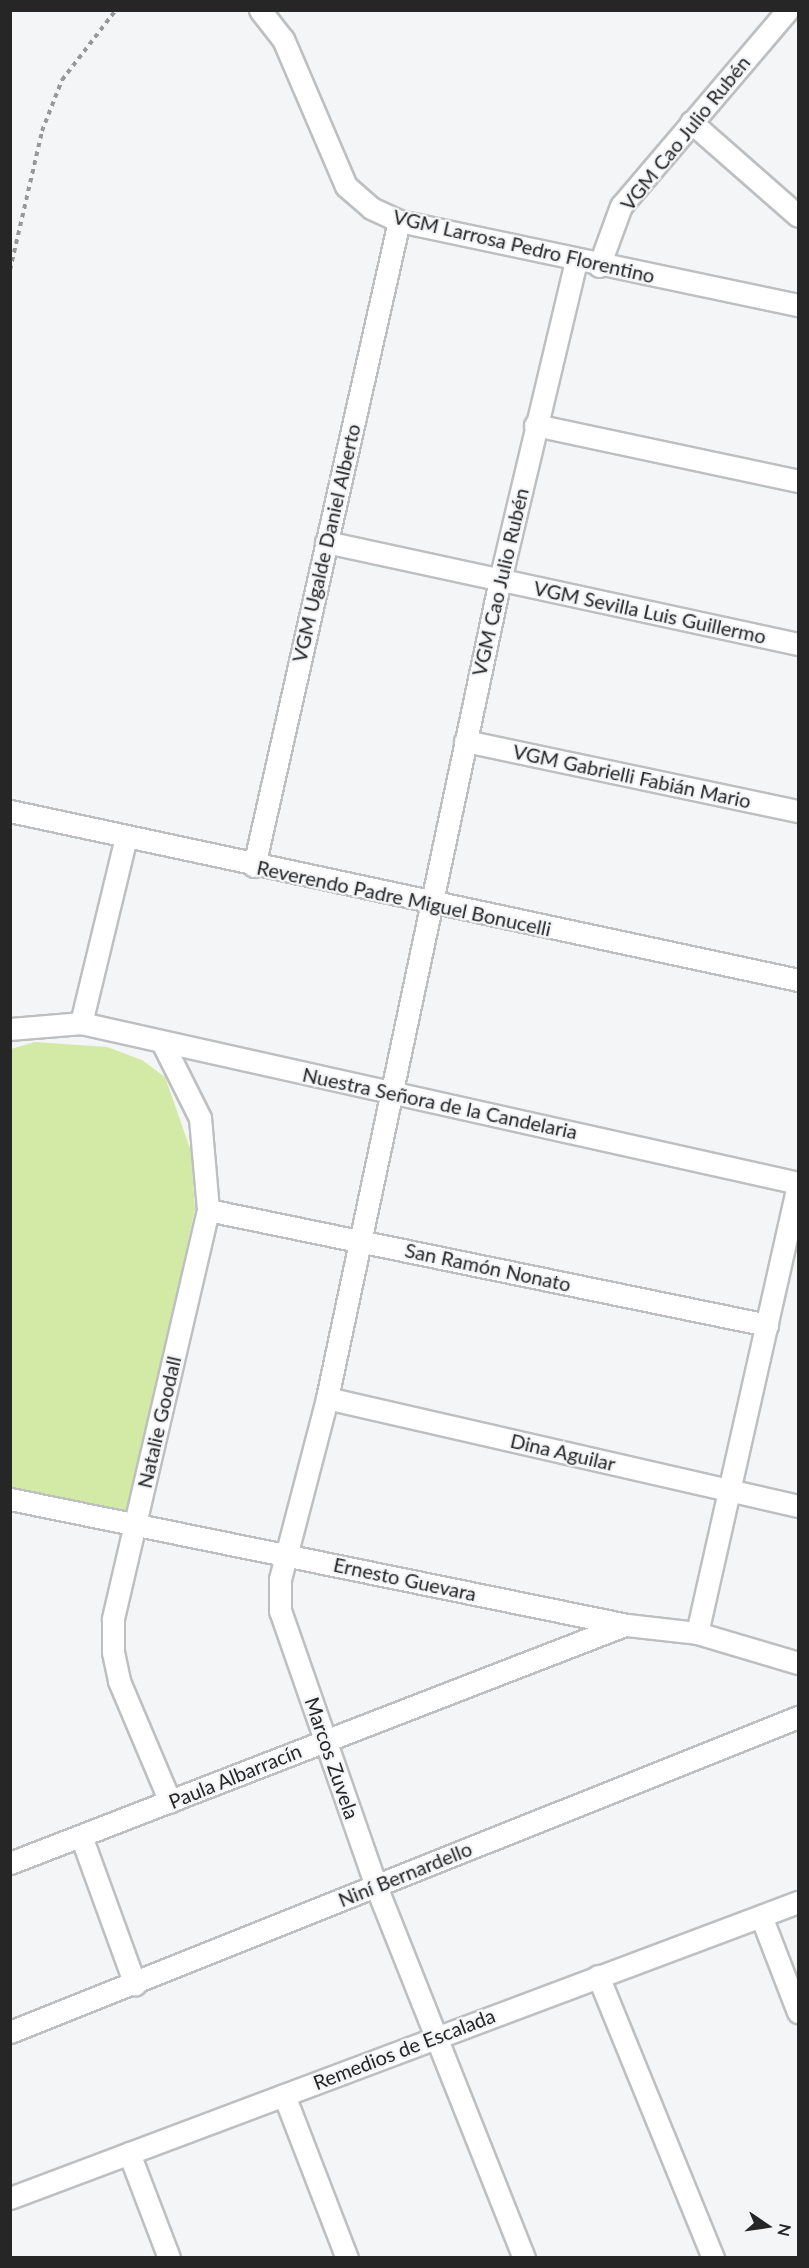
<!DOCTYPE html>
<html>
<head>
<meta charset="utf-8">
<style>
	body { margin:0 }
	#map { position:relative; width:809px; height:2268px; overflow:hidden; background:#f4f5f7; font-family:Lato,sans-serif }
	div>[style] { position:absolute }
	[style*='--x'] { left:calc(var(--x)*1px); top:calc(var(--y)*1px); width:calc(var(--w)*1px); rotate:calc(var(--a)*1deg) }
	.green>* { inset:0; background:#d2eaa5 }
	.path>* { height:4px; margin-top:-2px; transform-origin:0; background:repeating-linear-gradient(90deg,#979899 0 4.5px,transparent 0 9px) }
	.roads { filter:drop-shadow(2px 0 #bdbfc0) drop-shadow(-2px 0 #bdbfc0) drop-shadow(0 2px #bdbfc0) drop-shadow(0 -2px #bdbfc0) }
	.street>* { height:21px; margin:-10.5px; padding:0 10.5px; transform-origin:10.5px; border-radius:10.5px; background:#fff }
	span { translate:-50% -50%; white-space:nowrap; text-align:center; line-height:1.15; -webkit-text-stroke:4.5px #f4f5f7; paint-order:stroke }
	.street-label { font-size:20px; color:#262627 }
	.frame { position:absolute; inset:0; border:12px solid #262627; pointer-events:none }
	.north { position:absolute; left:737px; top:2196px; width:60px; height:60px; -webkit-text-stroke:4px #f4f5f7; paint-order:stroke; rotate:103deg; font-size:16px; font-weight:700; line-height:24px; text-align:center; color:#262627 }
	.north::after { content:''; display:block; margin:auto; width:21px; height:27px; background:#262627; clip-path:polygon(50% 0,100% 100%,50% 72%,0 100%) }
</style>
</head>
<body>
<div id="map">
	<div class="green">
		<i style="clip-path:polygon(35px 1042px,107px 1047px,142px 1060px,165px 1077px,191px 1151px,195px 1209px,128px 1519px,11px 1493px,11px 1049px)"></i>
	</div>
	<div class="path">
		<i style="--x:10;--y:270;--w:143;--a:-77"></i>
		<i style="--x:42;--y:131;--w:55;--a:-68.6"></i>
		<i style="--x:62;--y:80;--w:88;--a:-52.4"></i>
	</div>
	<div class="roads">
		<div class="street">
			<i style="--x:260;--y:10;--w:37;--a:52"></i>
			<i style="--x:283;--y:39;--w:160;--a:66.8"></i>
			<i style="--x:346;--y:186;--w:33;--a:41"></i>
			<i style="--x:371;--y:208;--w:31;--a:25"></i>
			<i style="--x:399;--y:221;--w:408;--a:11.9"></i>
			<i style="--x:691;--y:122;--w:142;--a:41.3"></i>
			<i style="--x:599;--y:266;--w:64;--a:-69.9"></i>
			<i style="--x:621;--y:206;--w:257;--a:-49.6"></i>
			<i style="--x:535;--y:425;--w:269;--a:12"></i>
			<i style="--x:326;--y:542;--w:483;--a:12.2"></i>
			<i style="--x:465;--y:741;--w:340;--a:11.9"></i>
			<i style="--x:10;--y:811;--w:806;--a:12.1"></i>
			<i style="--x:254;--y:866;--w:661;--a:-77.33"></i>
			<i style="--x:81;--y:1023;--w:191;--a:-76.4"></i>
			<i style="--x:10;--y:1029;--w:71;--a:-4.8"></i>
			<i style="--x:81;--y:1023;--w:735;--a:12.58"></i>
			<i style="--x:162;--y:1042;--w:85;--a:63.4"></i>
			<i style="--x:200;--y:1118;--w:92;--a:85"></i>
			<i style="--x:208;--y:1210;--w:420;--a:103.1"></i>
			<i style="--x:113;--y:1619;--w:33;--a:90"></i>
			<i style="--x:113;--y:1652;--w:30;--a:78"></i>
			<i style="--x:119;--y:1681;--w:131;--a:67.1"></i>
			<i style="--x:208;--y:1210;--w:571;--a:11.62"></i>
			<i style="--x:327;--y:1398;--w:483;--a:12.9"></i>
			<i style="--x:10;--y:1499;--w:630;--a:11.54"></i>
			<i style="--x:627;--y:1625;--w:70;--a:6.5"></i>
			<i style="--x:697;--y:1633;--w:105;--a:16.5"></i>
			<i style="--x:697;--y:1633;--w:460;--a:-77.3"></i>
			<i style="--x:81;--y:1836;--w:158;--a:70"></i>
			<i style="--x:10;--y:1863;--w:656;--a:-21.17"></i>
			<i style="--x:761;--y:1916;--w:103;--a:68.9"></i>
			<i style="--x:598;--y:1976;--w:305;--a:67.8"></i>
			<i style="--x:10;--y:2032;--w:849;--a:-21.79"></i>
			<i style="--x:284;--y:2095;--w:175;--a:68.9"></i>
			<i style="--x:129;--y:2153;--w:112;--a:69.1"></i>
			<i style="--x:10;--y:2198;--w:842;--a:-20.59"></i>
			<i style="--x:524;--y:2258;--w:400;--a:-111.7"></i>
			<i style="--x:376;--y:1886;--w:291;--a:-109.2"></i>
			<i style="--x:280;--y:1611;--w:32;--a:-90"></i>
			<i style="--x:280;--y:1579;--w:187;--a:-75.4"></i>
			<i style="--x:327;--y:1398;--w:836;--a:-78.06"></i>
			<i style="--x:500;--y:580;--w:328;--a:-76.6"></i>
		</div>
	</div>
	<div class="street-label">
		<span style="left:685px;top:133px;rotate:-51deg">VGM Cao Julio Rubén</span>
		<span style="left:524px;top:246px;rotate:13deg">VGM Larrosa Pedro Florentino</span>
		<span style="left:326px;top:543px;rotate:-77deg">VGM Ugalde Daniel Alberto</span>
		<span style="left:500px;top:582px;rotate:-77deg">VGM Cao Julio Rubén</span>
		<span style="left:650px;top:612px;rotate:12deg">VGM Sevilla Luis Guillermo</span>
		<span style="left:632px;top:776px;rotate:12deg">VGM Gabrielli Fabián Mario</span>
		<span style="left:404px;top:898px;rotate:12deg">Reverendo Padre Miguel Bonucelli</span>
		<span style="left:440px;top:1103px;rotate:12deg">Nuestra Señora de la Candelaria</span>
		<span style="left:488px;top:1267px;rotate:12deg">San Ramón Nonato</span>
		<span style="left:159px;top:1422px;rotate:-77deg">Natalie Goodall</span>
		<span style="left:563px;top:1452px;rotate:13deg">Dina Aguilar</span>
		<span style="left:405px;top:1579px;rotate:12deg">Ernesto Guevara</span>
		<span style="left:332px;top:1758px;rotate:71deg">Marcos Zuvela</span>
		<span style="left:235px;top:1776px;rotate:-22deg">Paula Albarracín</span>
		<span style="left:405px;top:1874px;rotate:-22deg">Niní Bernardello</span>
		<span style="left:404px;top:2049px;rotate:-21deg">Remedios de Escalada</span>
	</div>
	<div class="frame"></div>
	<div class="north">N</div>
</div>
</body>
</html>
